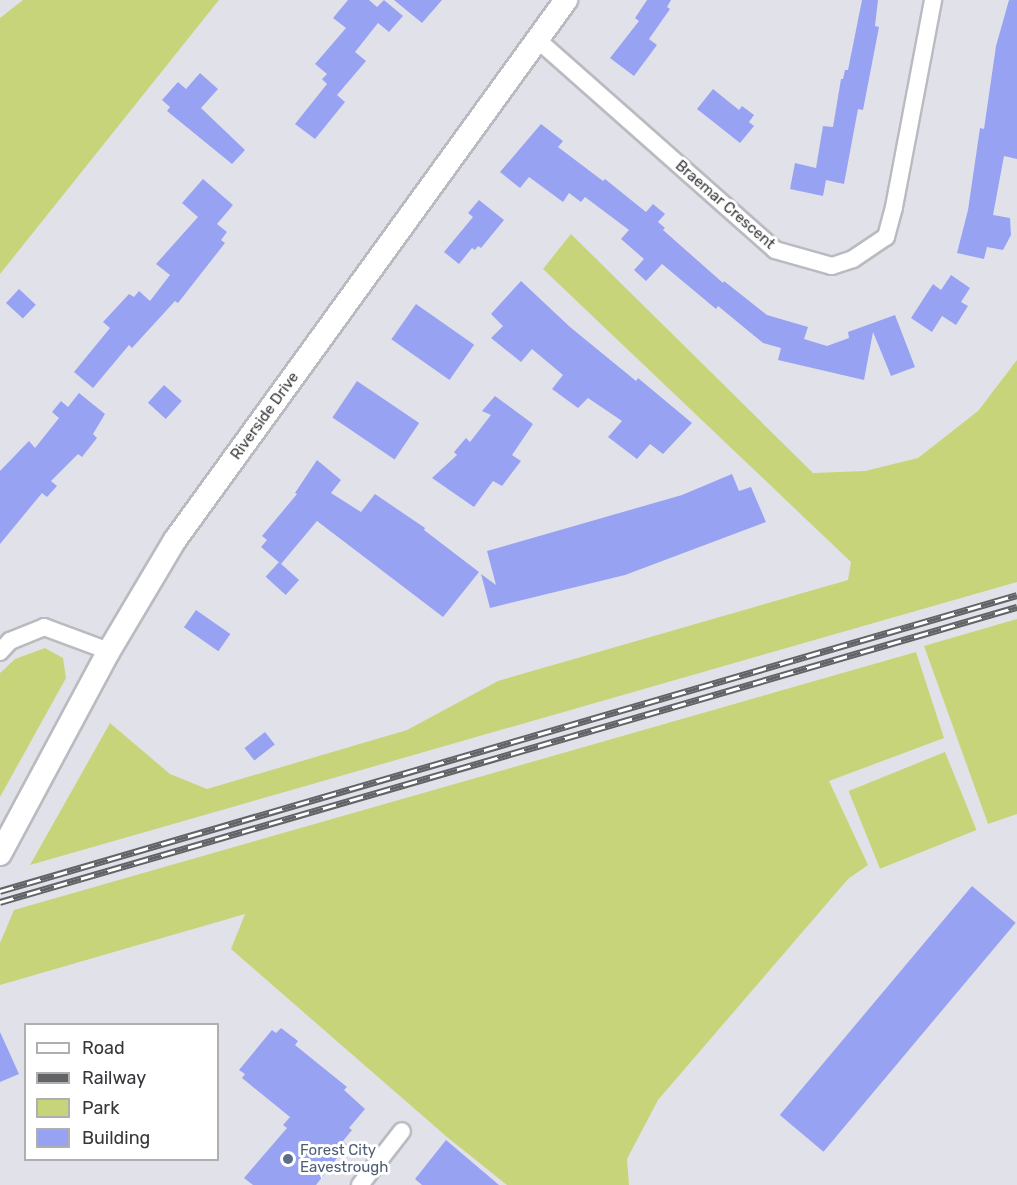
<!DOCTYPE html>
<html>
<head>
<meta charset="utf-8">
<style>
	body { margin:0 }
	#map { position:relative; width:1017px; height:1185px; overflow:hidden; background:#e1e2e9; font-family:Rubik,sans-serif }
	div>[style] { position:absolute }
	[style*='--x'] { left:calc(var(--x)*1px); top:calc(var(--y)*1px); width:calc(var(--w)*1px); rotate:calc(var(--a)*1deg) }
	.green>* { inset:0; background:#c8d47a; transform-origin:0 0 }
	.building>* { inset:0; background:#98a2f3; transform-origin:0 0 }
	.roads { filter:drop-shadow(2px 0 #babbc1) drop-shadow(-2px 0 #babbc1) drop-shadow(0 2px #babbc1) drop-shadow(0 -2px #babbc1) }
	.minor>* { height:16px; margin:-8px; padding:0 8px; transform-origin:8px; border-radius:8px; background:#fff }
	.secondary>* { height:22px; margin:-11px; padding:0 11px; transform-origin:11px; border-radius:11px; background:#fff }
	.rail>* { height:7px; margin-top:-3.5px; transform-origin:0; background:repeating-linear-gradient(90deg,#fff 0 14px,#626367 0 28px); box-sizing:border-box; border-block:2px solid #626367 }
	.dots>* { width:16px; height:16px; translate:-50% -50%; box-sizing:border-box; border:3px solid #fff; border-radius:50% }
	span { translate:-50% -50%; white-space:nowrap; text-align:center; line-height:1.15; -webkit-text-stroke:6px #fff; paint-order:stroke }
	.street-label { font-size:15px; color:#36373a }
	.service-label { font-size:15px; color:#4e5e75 }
	.left { translate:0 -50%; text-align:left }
	.legend { position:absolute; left:24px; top:1023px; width:195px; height:138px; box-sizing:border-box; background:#fff; border:2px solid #afafb0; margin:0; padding:8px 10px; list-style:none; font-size:18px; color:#36373a }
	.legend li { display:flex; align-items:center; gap:12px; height:30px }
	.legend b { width:30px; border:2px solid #afafb0 }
</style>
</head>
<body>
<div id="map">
	<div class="green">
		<i style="clip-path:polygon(23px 0,219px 0,0 274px,0 18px)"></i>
		<i style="clip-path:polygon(571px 234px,813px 473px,865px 471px,918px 458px,978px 411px,1017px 360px,1017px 582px,30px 865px,110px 723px,170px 774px,207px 789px,407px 730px,498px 681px,848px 580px,851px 562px,543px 269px)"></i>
		<i style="clip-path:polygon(1017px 619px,1017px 814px,988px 824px,924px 646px)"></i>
		<i style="clip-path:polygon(45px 648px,63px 658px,66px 678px,0 797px,0 673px,15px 659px)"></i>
		<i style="clip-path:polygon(916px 652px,944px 738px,829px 781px,868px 865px,848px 879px,658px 1100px,627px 1159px,629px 1185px,507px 1185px,447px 1137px,231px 949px,245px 914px,0 985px,0 943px,14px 910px)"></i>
		<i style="left:945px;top:752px;width:84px;height:104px;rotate:68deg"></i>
	</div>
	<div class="building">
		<i style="clip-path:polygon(348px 0,369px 0,377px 7px,384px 0,403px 16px,389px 32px,378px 23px,355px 52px,366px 61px,337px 95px,345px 102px,315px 139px,295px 124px,327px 84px,322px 79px,327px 74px,315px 64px,346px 28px,333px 18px)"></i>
		<i style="clip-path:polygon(394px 0,442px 0,422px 23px)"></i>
		<i style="clip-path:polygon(647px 0,671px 0,667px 7px,670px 9px,649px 39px,657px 45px,634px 76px,610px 58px,639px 21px,635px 18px)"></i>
		<i style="clip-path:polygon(862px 0,878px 0,875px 26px,879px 27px,863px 110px,858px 109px,844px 184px,826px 180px,823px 196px,790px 189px,795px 163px,816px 168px,823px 126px,833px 127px,841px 79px,843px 79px,845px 70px,848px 70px)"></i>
		<i style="clip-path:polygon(1009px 0,1017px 0,1017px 159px,1004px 156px,993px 215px,1010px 218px,1011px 235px,1003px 250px,987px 247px,984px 259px,957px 253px,968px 210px,980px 128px,984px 129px,996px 46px)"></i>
		<i style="clip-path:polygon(200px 73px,218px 89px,201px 108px,245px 150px,232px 164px,167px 111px,170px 107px,162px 100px,178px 82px,186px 89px)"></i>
		<i style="clip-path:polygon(713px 89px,739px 110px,742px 106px,754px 115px,749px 122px,754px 126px,740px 143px,697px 109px)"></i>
		<i style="clip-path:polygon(541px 124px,563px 141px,558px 147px,603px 181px,605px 179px,646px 212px,653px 204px,665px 214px,658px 222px,665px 228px,663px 230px,723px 283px,724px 281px,767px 315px,808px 327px,804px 339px,827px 346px,849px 338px,848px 332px,895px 315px,915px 367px,891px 376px,873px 332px,864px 380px,778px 360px,781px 348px,763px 343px,718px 306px,716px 309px,662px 264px,646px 281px,634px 270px,644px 259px,621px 239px,629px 230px,585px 197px,581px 202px,569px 193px,563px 202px,529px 177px,520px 188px,500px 172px)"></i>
		<i style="clip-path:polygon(203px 179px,233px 205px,217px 224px,227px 232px,221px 240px,225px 243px,178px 303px,175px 301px,132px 348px,129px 345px,93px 388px,74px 372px,110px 328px,103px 322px,129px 294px,134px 297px,139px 291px,150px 301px,170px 275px,156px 264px,198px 217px,182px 203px)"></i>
		<i style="clip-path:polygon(479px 200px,504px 220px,481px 248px,478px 246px,475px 250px,472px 248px,459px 264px,444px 252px,473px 217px,468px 213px)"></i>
		<i style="clip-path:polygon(951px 275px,970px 288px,961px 302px,968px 306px,956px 325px,942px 316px,932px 332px,911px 318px,933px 284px,941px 290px)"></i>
		<i style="clip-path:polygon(521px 281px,570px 327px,636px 381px,638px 378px,692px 423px,663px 454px,650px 444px,637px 459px,608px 437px,622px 421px,588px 398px,578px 408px,552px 389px,563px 375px,532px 349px,521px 362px,491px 338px,503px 326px,491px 314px)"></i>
		<i style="left:19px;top:289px;width:23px;height:19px;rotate:43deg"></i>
		<i style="left:416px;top:304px;width:71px;height:43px;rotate:35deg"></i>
		<i style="left:357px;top:381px;width:75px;height:44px;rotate:34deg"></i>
		<i style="left:164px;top:385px;width:24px;height:24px;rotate:42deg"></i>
		<i style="clip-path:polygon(79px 393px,105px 414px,93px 434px,97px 438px,82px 457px,78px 454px,51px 481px,57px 486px,47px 497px,42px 493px,0 544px,0 471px,29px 441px,35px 448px,59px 418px,52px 412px,61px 401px,68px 407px)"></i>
		<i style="clip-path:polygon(495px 396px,533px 424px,512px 455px,521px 461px,502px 486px,493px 481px,474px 507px,432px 478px,457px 455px,454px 452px,466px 438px,470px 442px,491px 415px,482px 411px)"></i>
		<i style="clip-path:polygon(317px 460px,341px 480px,331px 493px,361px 512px,375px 494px,425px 528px,424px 530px,479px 572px,443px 617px,317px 521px,281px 564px,261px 547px,267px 540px,262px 536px,297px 494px,295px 493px)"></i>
		<i style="clip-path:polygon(732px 474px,739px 491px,751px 487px,766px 522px,625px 575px,490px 608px,481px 574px,496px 585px,487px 551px,682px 495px)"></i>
		<i style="left:279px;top:562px;width:27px;height:20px;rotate:42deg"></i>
		<i style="left:196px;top:610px;width:42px;height:21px;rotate:35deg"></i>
		<i style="left:265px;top:732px;width:16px;height:26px;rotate:52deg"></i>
		<i style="left:972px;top:886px;width:57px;height:299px;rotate:40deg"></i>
		<i style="clip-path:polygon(281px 1028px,298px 1041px,295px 1045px,347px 1087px,344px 1090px,365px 1109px,349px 1128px,352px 1130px,343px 1141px,347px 1145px,316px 1185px,253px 1185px,244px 1178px,287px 1128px,283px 1125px,290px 1117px,242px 1078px,245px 1074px,239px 1070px,272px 1030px,276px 1033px)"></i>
		<i style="clip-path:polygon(0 1032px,19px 1074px,0 1082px)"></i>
		<i style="clip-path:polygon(446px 1140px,499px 1185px,422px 1185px,415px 1179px)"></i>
	</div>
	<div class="roads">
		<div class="minor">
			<i style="--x:539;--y:41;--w:315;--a:41.5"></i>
			<i style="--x:775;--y:250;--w:59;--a:15.7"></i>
			<i style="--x:832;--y:266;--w:22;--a:-18"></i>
			<i style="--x:853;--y:259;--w:40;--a:-34"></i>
			<i style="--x:886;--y:237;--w:31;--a:-75"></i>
			<i style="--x:894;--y:207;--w:211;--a:-79.3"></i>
			<i style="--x:0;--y:652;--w:15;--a:-48"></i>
			<i style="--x:10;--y:641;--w:37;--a:-22"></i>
			<i style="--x:44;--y:627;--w:69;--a:20.3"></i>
			<i style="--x:360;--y:1185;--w:68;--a:-52.1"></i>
		</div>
		<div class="secondary">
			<i style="--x:0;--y:854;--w:230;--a:-61.8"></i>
			<i style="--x:109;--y:651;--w:129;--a:-59.3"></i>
			<i style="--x:175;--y:540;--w:667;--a:-54.09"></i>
		</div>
	</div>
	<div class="rail">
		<i style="--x:0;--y:891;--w:1059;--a:-16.23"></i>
		<i style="--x:0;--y:902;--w:1059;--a:-16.18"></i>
	</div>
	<div class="dots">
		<i style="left:288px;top:1159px;background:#5c6f8a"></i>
	</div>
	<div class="street-label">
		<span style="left:725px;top:205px;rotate:41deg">Braemar Crescent</span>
		<span style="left:265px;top:416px;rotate:-54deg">Riverside Drive</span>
	</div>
	<div class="service-label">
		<span class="left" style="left:300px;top:1159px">Forest City<br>Eavestrough</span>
	</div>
	<ul class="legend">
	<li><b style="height:8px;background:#fff"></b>Road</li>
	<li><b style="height:8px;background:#626367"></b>Railway</li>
	<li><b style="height:16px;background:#c8d47a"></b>Park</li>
	<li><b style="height:16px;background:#98a2f3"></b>Building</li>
	</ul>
</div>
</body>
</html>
